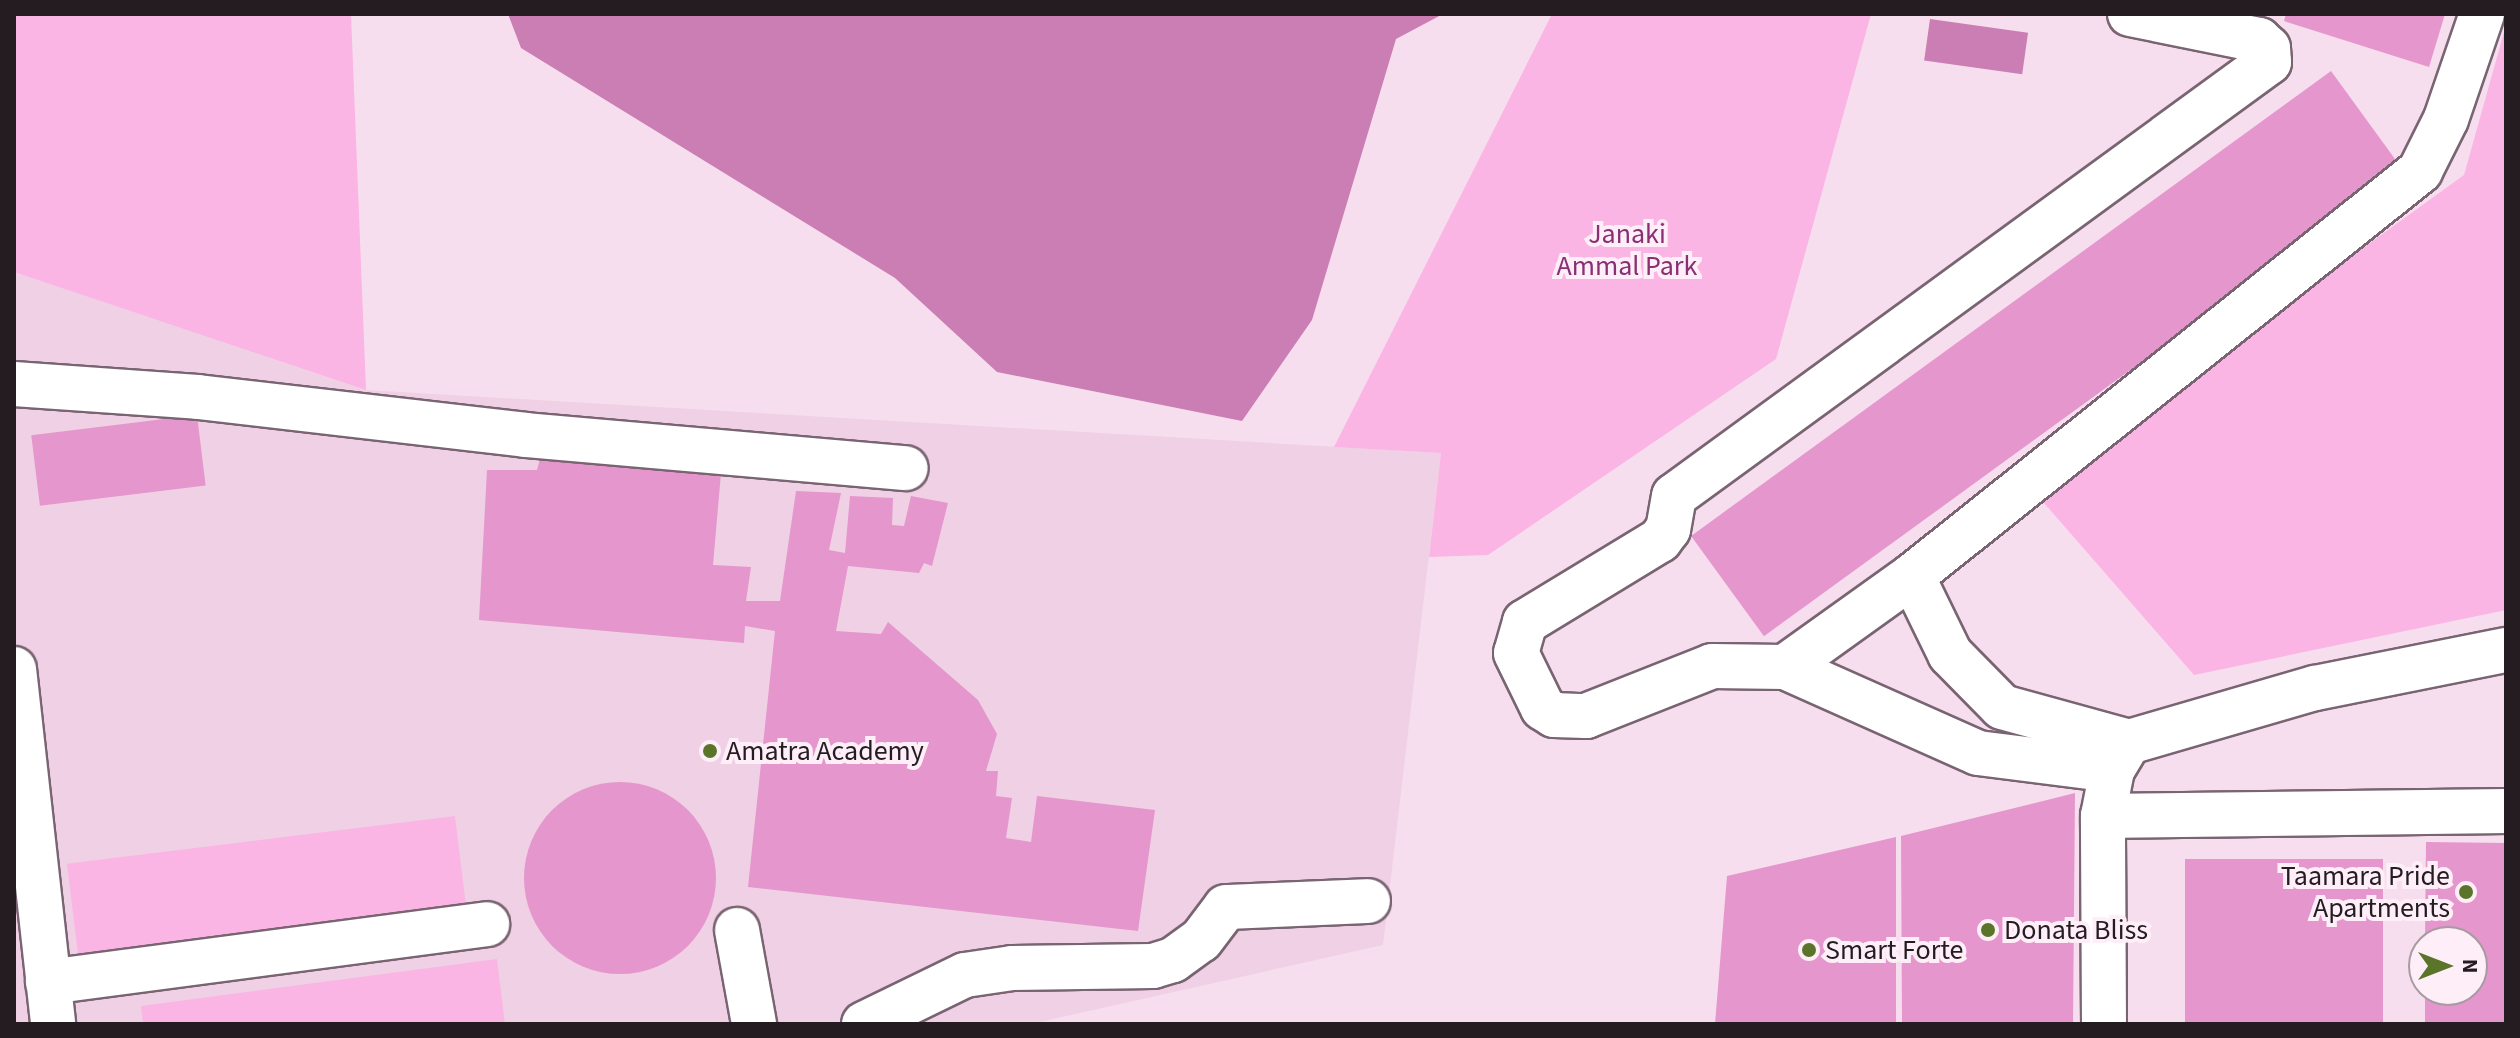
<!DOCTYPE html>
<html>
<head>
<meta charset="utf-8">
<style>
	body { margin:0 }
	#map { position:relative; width:2520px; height:1038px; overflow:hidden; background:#f7deee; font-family:"Source Sans 3",sans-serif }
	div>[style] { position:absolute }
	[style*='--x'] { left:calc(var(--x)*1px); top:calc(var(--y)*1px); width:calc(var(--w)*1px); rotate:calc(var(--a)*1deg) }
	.built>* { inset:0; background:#f0d0e5 }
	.green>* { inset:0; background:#fbb5e4; transform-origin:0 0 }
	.water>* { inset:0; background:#cb7eb3; transform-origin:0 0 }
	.building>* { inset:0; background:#e596cc; transform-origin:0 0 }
	.round { border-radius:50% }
	.roads { filter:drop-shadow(2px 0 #796472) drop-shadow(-2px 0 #796472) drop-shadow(0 2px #796472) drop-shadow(0 -2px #796472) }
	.minor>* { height:44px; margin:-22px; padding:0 22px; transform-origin:22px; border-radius:22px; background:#fff }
	.dots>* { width:22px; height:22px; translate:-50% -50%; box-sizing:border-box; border:4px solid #feeef8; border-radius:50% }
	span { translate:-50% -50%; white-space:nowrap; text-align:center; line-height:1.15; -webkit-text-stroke:8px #feeef8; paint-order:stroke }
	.park-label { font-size:28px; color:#892f72 }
	.poi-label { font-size:28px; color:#251c22 }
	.left { translate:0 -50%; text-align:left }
	.right { translate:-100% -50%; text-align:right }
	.frame { position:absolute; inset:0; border:16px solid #251c22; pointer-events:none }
	.north { position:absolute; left:2408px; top:926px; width:80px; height:80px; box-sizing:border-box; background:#feeef8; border:2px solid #a79aa2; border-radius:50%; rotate:90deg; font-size:22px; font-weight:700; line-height:32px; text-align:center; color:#251c22 }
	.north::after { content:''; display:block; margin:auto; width:28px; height:36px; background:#5a7529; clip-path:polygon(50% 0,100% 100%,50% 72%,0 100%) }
</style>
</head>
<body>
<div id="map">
	<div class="built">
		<i style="clip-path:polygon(14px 272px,366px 390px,1441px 453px,1383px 945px,1031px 1024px,14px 1024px)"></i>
	</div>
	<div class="green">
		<i style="clip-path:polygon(14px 14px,351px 14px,366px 390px,14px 272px)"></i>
		<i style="clip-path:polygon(1552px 14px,1871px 14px,1776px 359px,1488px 555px,1429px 557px,1441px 453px,1334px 447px)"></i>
		<i style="clip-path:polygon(2506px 25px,2506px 610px,2194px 675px,2031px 488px,2464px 175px)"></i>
		<i style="left:455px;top:816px;width:104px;height:391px;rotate:83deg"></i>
		<i style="clip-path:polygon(497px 959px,505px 1024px,143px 1024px,141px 1006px)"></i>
	</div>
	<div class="water">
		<i style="clip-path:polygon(508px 14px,1443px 14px,1396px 39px,1312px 320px,1242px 421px,997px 372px,895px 278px,521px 48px)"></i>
		<i style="left:1930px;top:19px;width:99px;height:42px;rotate:8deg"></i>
	</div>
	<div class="building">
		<i style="clip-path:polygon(2286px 14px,2445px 14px,2429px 67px,2284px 21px)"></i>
		<i style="left:2331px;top:71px;width:124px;height:791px;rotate:54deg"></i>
		<i style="left:197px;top:415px;width:71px;height:167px;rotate:83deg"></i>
		<i style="clip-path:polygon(540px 459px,721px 473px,713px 565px,751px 567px,746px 601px,780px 601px,796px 491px,841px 493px,829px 550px,845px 553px,850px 496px,893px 498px,892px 525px,904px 526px,911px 496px,948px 503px,932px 566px,924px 563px,919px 573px,848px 566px,836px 631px,881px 634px,888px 622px,978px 700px,997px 734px,986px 771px,998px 771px,996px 796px,1012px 798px,1006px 838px,1031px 842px,1037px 796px,1155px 810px,1138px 931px,748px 887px,775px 631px,745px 626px,744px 643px,479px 620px,487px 470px,537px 470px)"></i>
		<i class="round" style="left:524px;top:782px;width:192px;height:192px"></i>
		<i style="clip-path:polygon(2075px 793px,2073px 1024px,1902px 1024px,1901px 836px)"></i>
		<i style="clip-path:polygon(1896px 837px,1896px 1024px,1715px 1024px,1727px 876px)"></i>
		<i style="clip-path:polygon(2426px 842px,2506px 843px,2506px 1024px,2425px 1024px,2425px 990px,2472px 990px,2472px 942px,2425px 942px)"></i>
		<i style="left:2185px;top:859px;width:198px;height:165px"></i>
	</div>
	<div class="roads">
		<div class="minor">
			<i style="--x:2130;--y:14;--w:132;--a:11.4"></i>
			<i style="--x:2259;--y:40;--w:12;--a:42"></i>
			<i style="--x:2268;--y:48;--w:14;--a:86"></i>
			<i style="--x:2269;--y:62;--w:736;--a:143.89"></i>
			<i style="--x:1674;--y:496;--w:34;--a:100"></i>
			<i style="--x:1668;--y:529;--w:14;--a:126"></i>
			<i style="--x:1660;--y:540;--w:158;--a:148.7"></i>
			<i style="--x:1525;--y:622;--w:32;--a:106"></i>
			<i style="--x:1516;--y:653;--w:61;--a:63.9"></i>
			<i style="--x:1543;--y:708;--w:13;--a:32"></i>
			<i style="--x:1554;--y:715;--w:32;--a:2"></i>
			<i style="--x:1586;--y:716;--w:136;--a:-21.6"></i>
			<i style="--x:1712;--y:666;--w:73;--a:0.8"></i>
			<i style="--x:1785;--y:667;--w:156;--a:-35.6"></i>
			<i style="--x:1912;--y:576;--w:650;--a:-38.56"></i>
			<i style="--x:2420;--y:171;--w:58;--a:-63.4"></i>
			<i style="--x:2446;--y:119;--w:111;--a:-71.1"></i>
			<i style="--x:14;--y:384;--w:184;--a:4"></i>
			<i style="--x:198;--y:397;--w:330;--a:6.6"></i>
			<i style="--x:526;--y:435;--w:381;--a:5"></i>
			<i style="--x:1912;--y:576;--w:87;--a:64"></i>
			<i style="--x:1950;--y:654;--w:74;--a:45.5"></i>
			<i style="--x:2002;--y:707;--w:132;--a:15.4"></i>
			<i style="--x:1785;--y:667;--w:211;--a:24"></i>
			<i style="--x:1978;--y:753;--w:135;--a:7.2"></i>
			<i style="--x:14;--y:669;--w:357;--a:83.7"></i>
			<i style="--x:2103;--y:816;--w:403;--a:-0.7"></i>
			<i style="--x:737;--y:930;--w:96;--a:79.7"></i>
			<i style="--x:48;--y:982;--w:443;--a:-7.5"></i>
			<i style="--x:864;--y:1024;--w:112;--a:-25.9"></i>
			<i style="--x:965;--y:975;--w:48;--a:-8.5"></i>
			<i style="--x:1012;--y:968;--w:141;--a:-0.8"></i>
			<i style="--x:1153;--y:966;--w:21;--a:-17"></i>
			<i style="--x:1173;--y:960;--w:34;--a:-36"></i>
			<i style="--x:1201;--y:940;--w:41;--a:-52.9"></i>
			<i style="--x:1226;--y:907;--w:142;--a:-2.4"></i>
			<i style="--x:2104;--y:1024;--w:208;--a:-90.3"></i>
			<i style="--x:2103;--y:816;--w:47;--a:-78.9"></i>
			<i style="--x:2112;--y:770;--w:33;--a:-59"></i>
			<i style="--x:2129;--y:742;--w:194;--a:-16.2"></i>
			<i style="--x:2315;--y:688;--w:195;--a:-11.3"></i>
		</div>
	</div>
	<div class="dots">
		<i style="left:710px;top:751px;background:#5a7529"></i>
		<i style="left:2466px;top:892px;background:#5a7529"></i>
		<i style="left:1988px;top:930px;background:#5a7529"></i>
		<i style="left:1809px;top:950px;background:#5a7529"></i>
	</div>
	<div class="park-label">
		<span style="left:1627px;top:250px">Janaki<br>Ammal Park</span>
	</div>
	<div class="poi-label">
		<span class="left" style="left:726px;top:751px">Amatra Academy</span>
		<span class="right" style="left:2450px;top:892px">Taamara Pride<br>Apartments</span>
		<span class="left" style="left:2004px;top:930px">Donata Bliss</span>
		<span class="left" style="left:1825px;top:950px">Smart Forte</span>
	</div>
	<div class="frame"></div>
	<div class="north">N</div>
</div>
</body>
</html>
